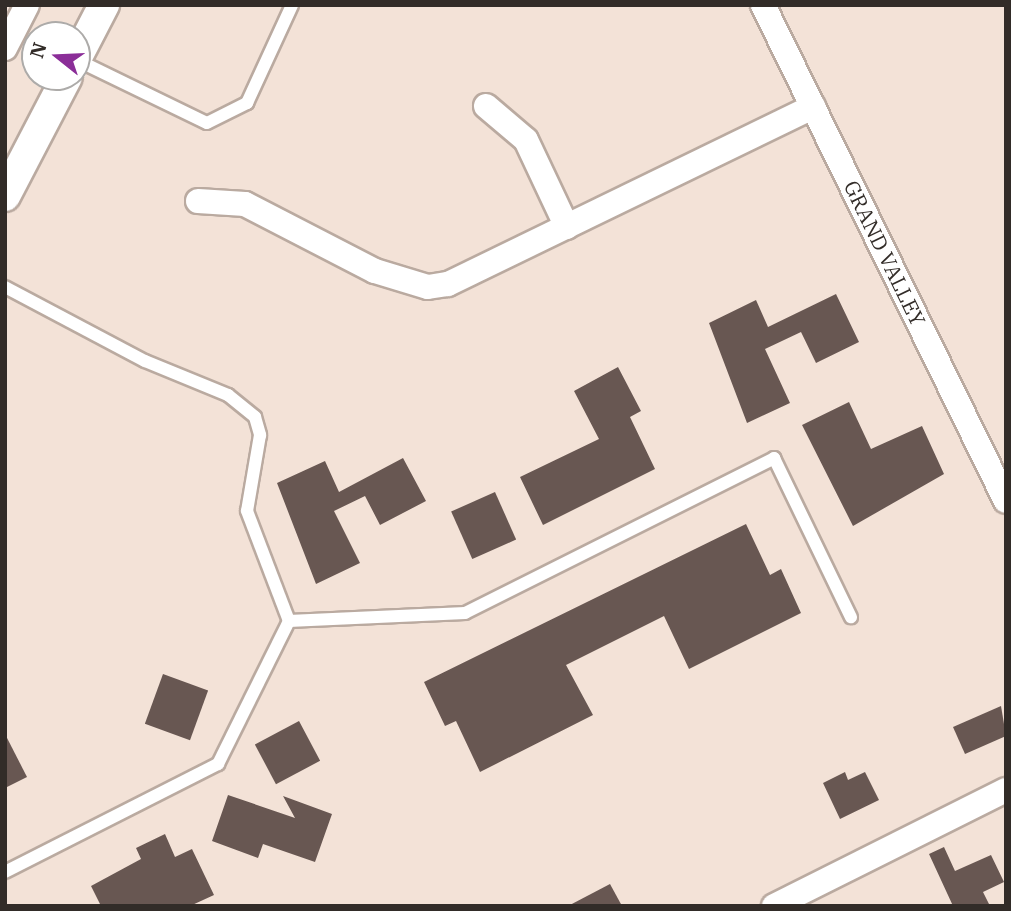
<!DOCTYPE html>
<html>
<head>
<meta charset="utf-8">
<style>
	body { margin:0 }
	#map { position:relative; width:1011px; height:911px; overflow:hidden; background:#f3e2d7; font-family:"IBM Plex Serif",serif }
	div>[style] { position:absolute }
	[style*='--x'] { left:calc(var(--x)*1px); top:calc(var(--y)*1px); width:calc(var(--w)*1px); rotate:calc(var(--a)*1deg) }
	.building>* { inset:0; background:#685752; transform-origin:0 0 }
	.roads { filter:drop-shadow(2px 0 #baaaa0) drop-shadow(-2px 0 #baaaa0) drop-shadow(0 2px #baaaa0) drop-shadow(0 -2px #baaaa0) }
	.service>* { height:12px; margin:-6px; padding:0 6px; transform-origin:6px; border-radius:6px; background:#fff }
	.minor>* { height:24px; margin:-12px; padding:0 12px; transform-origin:12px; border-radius:12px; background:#fff }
	.tertiary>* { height:30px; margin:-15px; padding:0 15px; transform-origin:15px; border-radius:15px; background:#fff }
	span { translate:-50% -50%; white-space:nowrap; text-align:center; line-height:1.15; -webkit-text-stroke:7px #fff; paint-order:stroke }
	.street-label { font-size:21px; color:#322c28 }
	.frame { position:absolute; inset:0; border:7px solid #322c28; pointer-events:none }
	.north { position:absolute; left:21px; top:21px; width:70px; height:70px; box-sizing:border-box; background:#fff; border:2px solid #adaba9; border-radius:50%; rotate:288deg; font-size:19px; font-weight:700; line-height:28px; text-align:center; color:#322c28 }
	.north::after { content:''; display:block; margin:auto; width:24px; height:32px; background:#8b2e98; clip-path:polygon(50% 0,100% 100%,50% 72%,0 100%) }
</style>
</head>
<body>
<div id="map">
	<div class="building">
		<i style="clip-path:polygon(836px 294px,859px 342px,816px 363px,801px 332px,765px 349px,790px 403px,747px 423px,709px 323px,756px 300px,768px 327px)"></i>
		<i style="clip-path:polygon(618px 367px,641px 411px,630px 417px,655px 469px,543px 525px,520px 477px,599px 439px,574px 391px)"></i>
		<i style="clip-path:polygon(849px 402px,871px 449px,922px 426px,944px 474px,853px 526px,802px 425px)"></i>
		<i style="clip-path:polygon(403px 458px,426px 501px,380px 525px,365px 496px,334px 511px,360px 563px,316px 584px,277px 483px,325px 461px,339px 492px)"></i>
		<i style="left:495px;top:492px;width:52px;height:48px;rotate:66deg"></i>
		<i style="clip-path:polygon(746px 524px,770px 575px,781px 569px,801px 613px,689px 669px,664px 616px,566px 665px,593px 715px,480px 772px,456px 721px,445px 726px,424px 682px)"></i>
		<i style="left:163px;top:674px;width:48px;height:53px;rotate:20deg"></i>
		<i style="clip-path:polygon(1001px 706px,1006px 736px,965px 754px,953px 727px)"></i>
		<i style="left:299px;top:721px;width:45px;height:50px;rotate:62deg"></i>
		<i style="clip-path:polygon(5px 734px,27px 777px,5px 788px)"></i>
		<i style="clip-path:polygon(845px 772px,848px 780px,865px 772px,879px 800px,840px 819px,823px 783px)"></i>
		<i style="clip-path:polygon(228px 795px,295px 818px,283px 796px,332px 814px,315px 862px,263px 844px,258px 858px,212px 841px)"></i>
		<i style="clip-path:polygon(165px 834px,175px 857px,192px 849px,214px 895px,190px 906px,101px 906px,91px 886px,141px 859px,136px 848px)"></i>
		<i style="clip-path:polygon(944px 847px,955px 871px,991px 855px,1004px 882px,983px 892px,990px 906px,953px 906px,929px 854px)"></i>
		<i style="clip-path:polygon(610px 884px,622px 906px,568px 906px)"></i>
	</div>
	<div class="roads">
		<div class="service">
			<i style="--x:77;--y:60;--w:144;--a:25.9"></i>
			<i style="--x:207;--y:123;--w:45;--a:-26.6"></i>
			<i style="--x:247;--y:103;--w:108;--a:-65.3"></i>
			<i style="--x:5;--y:287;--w:158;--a:27.9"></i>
			<i style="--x:145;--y:361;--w:90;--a:22.3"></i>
			<i style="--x:228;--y:395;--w:35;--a:39"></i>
			<i style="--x:255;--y:417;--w:19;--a:74"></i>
			<i style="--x:260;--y:435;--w:77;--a:99.7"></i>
			<i style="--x:247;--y:511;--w:118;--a:69.1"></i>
			<i style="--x:289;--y:621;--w:176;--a:-2.6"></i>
			<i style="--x:465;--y:613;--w:346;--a:-26.6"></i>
			<i style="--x:774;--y:458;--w:177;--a:64.2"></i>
			<i style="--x:5;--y:872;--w:239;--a:-26.9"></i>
			<i style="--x:218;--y:764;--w:160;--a:-63.6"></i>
		</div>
		<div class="minor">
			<i style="--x:763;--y:5;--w:552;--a:63.9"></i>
			<i style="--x:5;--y:48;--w:48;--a:-62.9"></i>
			<i style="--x:486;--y:106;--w:52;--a:40.4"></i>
			<i style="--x:526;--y:140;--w:96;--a:64.8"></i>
			<i style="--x:198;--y:201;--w:47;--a:3.7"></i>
			<i style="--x:245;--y:204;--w:146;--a:27.3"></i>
			<i style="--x:375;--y:271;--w:55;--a:16.8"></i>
			<i style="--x:428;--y:287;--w:20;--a:-9"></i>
			<i style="--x:448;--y:284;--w:406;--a:-25.9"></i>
			<i style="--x:774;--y:906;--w:259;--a:-26.6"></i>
		</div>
		<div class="tertiary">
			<i style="--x:77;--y:57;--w:59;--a:-62.6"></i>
			<i style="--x:5;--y:196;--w:134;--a:-62.5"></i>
		</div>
	</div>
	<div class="street-label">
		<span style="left:885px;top:253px;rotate:64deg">GRAND VALLEY</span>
	</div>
	<div class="frame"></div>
	<div class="north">N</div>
</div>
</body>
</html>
